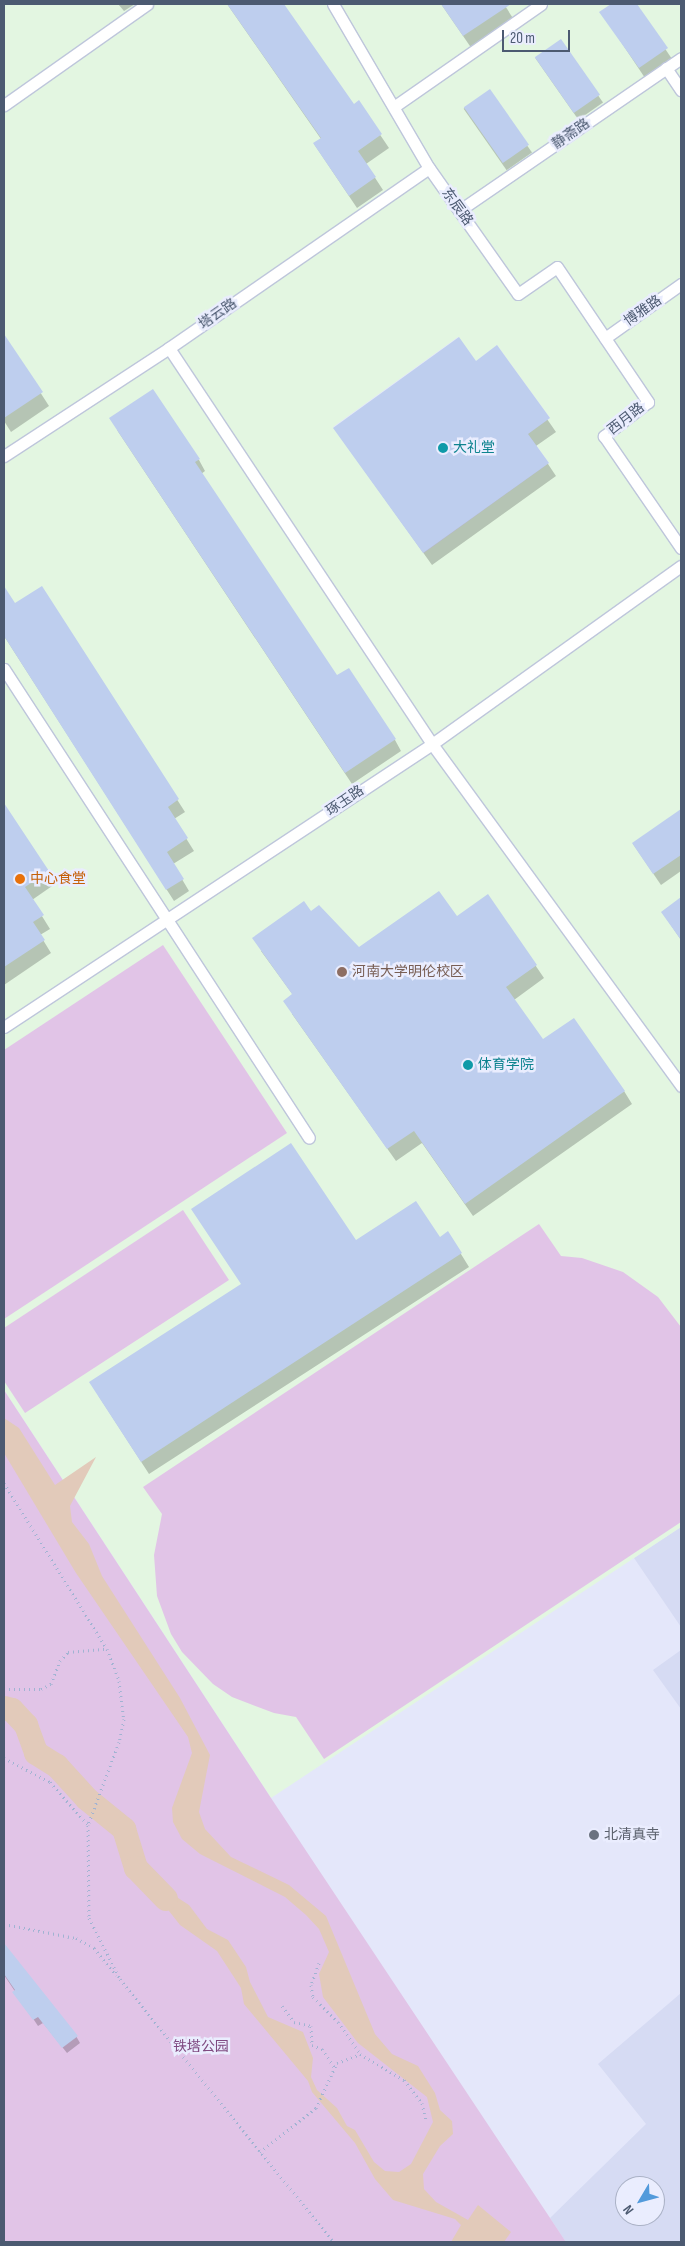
<!DOCTYPE html>
<html>
<head>
<meta charset="utf-8">
<style>
	body { margin:0 }
	#map { position:relative; width:685px; height:2246px; overflow:hidden; background:#e4e7fa; font-family:"Sofia Sans Condensed","Noto Sans SC",sans-serif }
	div>[style] { position:absolute }
	[style*='--x'] { left:calc(var(--x)*1px); top:calc(var(--y)*1px); width:calc(var(--w)*1px); rotate:calc(var(--a)*1deg) }
	.residential>* { inset:0; background:#d6dbf3 }
	.education>* { inset:0; background:#e3f6e1 }
	.green>* { inset:0; background:#e1c4e7 }
	.water>* { inset:0; background:#e2caba }
	.shadow>* { inset:0; background:#0003; transform-origin:0 0 }
	.canal>* { height:24px; margin:-12px; padding:0 12px; transform-origin:12px; border-radius:12px; background:#e2caba }
	.building>* { inset:0; background:#beceee; transform-origin:0 0 }
	.path>* { height:3px; margin-top:-1.5px; transform-origin:0; background:repeating-linear-gradient(90deg,#a1b3d2 0 1px,transparent 0 5px) }
	.roads { filter:drop-shadow(1px 0 #bec6db) drop-shadow(-1px 0 #bec6db) drop-shadow(0 1px #bec6db) drop-shadow(0 -1px #bec6db) }
	.service>* { height:11px; margin:-5.5px; padding:0 5.5px; transform-origin:5.5px; border-radius:5.5px; background:#fff }
	.dots>* { width:14px; height:14px; translate:-50% -50%; box-sizing:border-box; border:2px solid #eaedfe; border-radius:50% }
	span { translate:-50% -50%; white-space:nowrap; text-align:center; line-height:1.15; -webkit-text-stroke:5px #eaedfe; paint-order:stroke }
	.street-label { font-size:14px; color:#4c5a71 }
	.culture-label { font-size:14px; color:#0d838f }
	.left { translate:0 -50%; text-align:left }
	.food-label { font-size:14px; color:#c56008 }
	.education-label { font-size:14px; color:#785e54 }
	.worship-label { font-size:14px; color:#5b616d }
	.park-label { font-size:14px; color:#7f4a81 }
	.frame { position:absolute; inset:0; border:5px solid #4c5a71; pointer-events:none }
	.north { position:absolute; left:615px; top:2176px; width:50px; height:50px; box-sizing:border-box; background:#eaedfe; border:1px solid #abb2c6; border-radius:50%; rotate:233deg; font-size:14px; font-weight:700; line-height:20px; text-align:center; color:#4c5a71 }
	.north::after { content:''; display:block; margin:auto; width:18px; height:22px; background:#529adb; clip-path:polygon(50% 0,100% 100%,50% 72%,0 100%) }
	.scale { position:absolute; left:502px; top:30px; width:68px; height:22px; box-sizing:border-box; border:2px solid #4c5a71; border-top:0; padding-left:6px; font-size:15px; line-height:18px; white-space:nowrap; color:#4c5a71; -webkit-text-stroke:4px #eaedfe; paint-order:stroke }
</style>
</head>
<body>
<div id="map">
	<div class="residential">
		<i style="clip-path:polygon(681px 1527px,681px 1627px,634px 1558px)"></i>
		<i style="clip-path:polygon(681px 1650px,681px 1709px,653px 1670px)"></i>
		<i style="clip-path:polygon(evenodd,681px 1993px,681px 2242px,566px 2242px,550px 2218px,646px 2124px,598px 2064px,681px 1993px,625px 2186px,655px 2186px,655px 2216px,625px 2216px,625px 2186px)"></i>
	</div>
	<div class="education">
		<i style="clip-path:polygon(evenodd,4px 4px,681px 4px,681px 1527px,271px 1798px,4px 1390px,4px 4px,458px 337px,476px 361px,497px 345px,550px 418px,528px 434px,549px 463px,424px 553px,333px 427px,458px 337px)"></i>
	</div>
	<div class="green">
		<i style="clip-path:polygon(163px 945px,287px 1133px,4px 1319px,4px 1050px)"></i>
		<i style="clip-path:polygon(183px 1210px,229px 1280px,25px 1413px,4px 1381px,4px 1328px)"></i>
		<i style="clip-path:polygon(539px 1224px,561px 1256px,582px 1258px,623px 1272px,658px 1297px,681px 1327px,681px 1522px,324px 1759px,296px 1717px,274px 1713px,232px 1697px,213px 1684px,182px 1652px,171px 1634px,157px 1596px,154px 1555px,162px 1514px,143px 1487px)"></i>
		<i style="clip-path:polygon(4px 1390px,271px 1798px,566px 2242px,4px 2242px)"></i>
	</div>
	<div class="water">
		<i style="clip-path:polygon(4px 1418px,19px 1428px,55px 1485px,96px 1457px,70px 1506px,72px 1522px,89px 1544px,102px 1576px,180px 1698px,210px 1755px,199px 1812px,205px 1829px,231px 1857px,289px 1885px,326px 1916px,375px 2034px,392px 2054px,418px 2066px,435px 2093px,440px 2110px,452px 2121px,453px 2134px,440px 2146px,423px 2174px,424px 2189px,436px 2202px,468px 2220px,478px 2205px,511px 2232px,504px 2242px,451px 2242px,461px 2225px,455px 2219px,393px 2200px,375px 2179px,355px 2143px,312px 2092px,308px 2081px,244px 2004px,241px 1988px,217px 1951px,180px 1925px,169px 1911px,166px 1899px,175px 1896px,189px 1905px,207px 1929px,228px 1940px,246px 1967px,250px 1982px,268px 2017px,303px 2032px,313px 2058px,311px 2077px,317px 2090px,337px 2108px,347px 2126px,355px 2130px,374px 2162px,385px 2171px,399px 2172px,411px 2164px,433px 2122px,427px 2097px,358px 2043px,323px 1997px,319px 1974px,329px 1952px,319px 1929px,306px 1915px,285px 1897px,200px 1854px,182px 1839px,173px 1822px,172px 1808px,192px 1753px,188px 1737px,76px 1573px,4px 1453px)"></i>
	</div>
	<div class="shadow">
		<i style="clip-path:polygon(118px 4px,135px 4px,124px 11px)"></i>
		<i style="clip-path:polygon(227px 4px,283px 4px,353px 106px,358px 102px,389px 148px,366px 164px,383px 190px,357px 208px,314px 144px,321px 139px)"></i>
		<i style="clip-path:polygon(441px 4px,504px 4px,514px 20px,472px 49px)"></i>
		<i style="clip-path:polygon(613px 4px,635px 4px,672px 59px,645px 78px,601px 12px)"></i>
		<i style="left:560px;top:41px;width:75px;height:30px;rotate:55deg"></i>
		<i style="left:489px;top:91px;width:75px;height:31px;rotate:55deg"></i>
		<i style="clip-path:polygon(4px 336px,49px 406px,11px 432px,4px 421px)"></i>
		<i style="clip-path:polygon(497px 347px,556px 432px,536px 446px,556px 476px,432px 565px,334px 428px,475px 363px)"></i>
		<i style="clip-path:polygon(117px 430px,199px 460px,205px 471px,201px 474px,337px 677px,395px 740px,401px 751px,352px 784px)"></i>
		<i style="clip-path:polygon(4px 588px,15px 605px,42px 588px,185px 812px,174px 819px,194px 851px,173px 864px,189px 891px,174px 901px,4px 636px)"></i>
		<i style="clip-path:polygon(4px 805px,55px 884px,32px 900px,50px 929px,40px 935px,51px 953px,4px 985px)"></i>
		<i style="clip-path:polygon(681px 811px,681px 871px,661px 885px,633px 844px)"></i>
		<i style="clip-path:polygon(488px 896px,544px 978px,514px 1000px,543px 1041px,624px 1091px,632px 1104px,473px 1216px,422px 1143px,396px 1161px,292px 1014px,293px 995px,261px 951px,311px 912px,359px 949px,456px 918px)"></i>
		<i style="clip-path:polygon(681px 898px,681px 940px,662px 912px)"></i>
		<i style="clip-path:polygon(448px 1233px,469px 1267px,149px 1474px,98px 1395px,242px 1285px,355px 1241px,439px 1239px)"></i>
		<i style="clip-path:polygon(5px 1947px,76px 2036px,80px 2043px,67px 2053px,43px 2023px,38px 2026px,4px 1975px)"></i>
	</div>
	<div class="canal">
		<i style="--x:4;--y:1708;--w:8;--a:14"></i>
		<i style="--x:12;--y:1710;--w:21;--a:47"></i>
		<i style="--x:26;--y:1725;--w:30;--a:70"></i>
		<i style="--x:36;--y:1753;--w:25;--a:32"></i>
		<i style="--x:57;--y:1766;--w:45;--a:47.7"></i>
		<i style="--x:87;--y:1799;--w:48;--a:39"></i>
		<i style="--x:124;--y:1829;--w:41;--a:72.9"></i>
		<i style="--x:136;--y:1868;--w:43;--a:45.9"></i>
	</div>
	<div class="building">
		<i style="clip-path:polygon(227px 4px,284px 4px,354px 104px,359px 100px,382px 134px,358px 151px,376px 177px,349px 196px,313px 143px,321px 138px)"></i>
		<i style="clip-path:polygon(441px 4px,511px 4px,463px 36px)"></i>
		<i style="clip-path:polygon(611px 4px,637px 4px,668px 48px,639px 68px,599px 12px)"></i>
		<i style="left:561px;top:39px;width:68px;height:32px;rotate:55deg"></i>
		<i style="left:490px;top:89px;width:68px;height:32px;rotate:55deg"></i>
		<i style="clip-path:polygon(4px 334px,43px 392px,4px 418px)"></i>
		<i style="clip-path:polygon(459px 337px,476px 361px,497px 345px,550px 418px,528px 434px,549px 463px,423px 553px,333px 428px)"></i>
		<i style="clip-path:polygon(153px 389px,200px 459px,195px 462px,337px 675px,349px 668px,396px 739px,345px 773px,109px 418px)"></i>
		<i style="clip-path:polygon(4px 586px,15px 603px,42px 586px,179px 799px,168px 807px,188px 838px,167px 852px,184px 879px,166px 890px,4px 636px)"></i>
		<i style="clip-path:polygon(4px 803px,49px 871px,25px 887px,44px 915px,33px 922px,45px 940px,4px 967px)"></i>
		<i style="clip-path:polygon(681px 809px,681px 855px,653px 874px,632px 843px)"></i>
		<i style="clip-path:polygon(439px 891px,457px 916px,488px 894px,537px 965px,506px 987px,543px 1039px,574px 1018px,625px 1091px,465px 1204px,414px 1131px,387px 1149px,283px 1001px,292px 994px,252px 938px,304px 901px,311px 911px,319px 905px,359px 947px)"></i>
		<i style="clip-path:polygon(681px 897px,681px 940px,661px 912px)"></i>
		<i style="clip-path:polygon(291px 1143px,356px 1240px,416px 1201px,440px 1237px,448px 1231px,462px 1253px,141px 1462px,89px 1382px,241px 1284px,191px 1209px)"></i>
		<i style="clip-path:polygon(4px 1943px,78px 2036px,62px 2048px,38px 2017px,33px 2020px,12px 1992px,15px 1990px,4px 1974px)"></i>
	</div>
	<div class="path">
		<i style="--x:4;--y:1483;--w:195;--a:58.2"></i>
		<i style="--x:107;--y:1649;--w:34;--a:69"></i>
		<i style="--x:119;--y:1681;--w:38;--a:83"></i>
		<i style="--x:124;--y:1719;--w:24;--a:102"></i>
		<i style="--x:119;--y:1742;--w:89;--a:110.5"></i>
		<i style="--x:88;--y:1825;--w:93;--a:89.4"></i>
		<i style="--x:89;--y:1918;--w:68;--a:63.1"></i>
		<i style="--x:120;--y:1979;--w:339;--a:50.9"></i>
		<i style="--x:4;--y:1689;--w:37;--a:0"></i>
		<i style="--x:41;--y:1689;--w:11;--a:-27"></i>
		<i style="--x:51;--y:1684;--w:25;--a:-69"></i>
		<i style="--x:60;--y:1661;--w:12;--a:-48"></i>
		<i style="--x:68;--y:1652;--w:38;--a:-5"></i>
		<i style="--x:4;--y:1758;--w:52;--a:27.6"></i>
		<i style="--x:50;--y:1782;--w:57;--a:48.5"></i>
		<i style="--x:4;--y:1924;--w:73;--a:11"></i>
		<i style="--x:76;--y:1938;--w:21;--a:29"></i>
		<i style="--x:94;--y:1948;--w:35;--a:51"></i>
		<i style="--x:319;--y:1963;--w:23;--a:110"></i>
		<i style="--x:311;--y:1985;--w:12;--a:81"></i>
		<i style="--x:313;--y:1997;--w:35;--a:45"></i>
		<i style="--x:338;--y:2022;--w:39;--a:55"></i>
		<i style="--x:282;--y:2006;--w:20;--a:53"></i>
		<i style="--x:294;--y:2022;--w:17;--a:13"></i>
		<i style="--x:311;--y:2026;--w:19;--a:87"></i>
		<i style="--x:312;--y:2045;--w:11;--a:22"></i>
		<i style="--x:322;--y:2049;--w:23;--a:56"></i>
		<i style="--x:260;--y:2152;--w:71;--a:-38.2"></i>
		<i style="--x:316;--y:2108;--w:50;--a:-65"></i>
		<i style="--x:337;--y:2063;--w:25;--a:-21"></i>
		<i style="--x:360;--y:2054;--w:51;--a:30.6"></i>
		<i style="--x:404;--y:2080;--w:29;--a:52"></i>
		<i style="--x:422;--y:2103;--w:17;--a:77"></i>
	</div>
	<div class="roads">
		<div class="service">
			<i style="--x:333;--y:4;--w:190;--a:59.7"></i>
			<i style="--x:429;--y:168;--w:154;--a:54.8"></i>
			<i style="--x:518;--y:294;--w:47;--a:-34.7"></i>
			<i style="--x:557;--y:267;--w:163;--a:56"></i>
			<i style="--x:648;--y:402;--w:56;--a:142.3"></i>
			<i style="--x:604;--y:436;--w:136;--a:55.5"></i>
			<i style="--x:666;--y:68;--w:27;--a:56"></i>
			<i style="--x:4;--y:105;--w:175;--a:-35.2"></i>
			<i style="--x:395;--y:106;--w:178;--a:-34.9"></i>
			<i style="--x:460;--y:210;--w:268;--a:-34.5"></i>
			<i style="--x:605;--y:338;--w:93;--a:-35.4"></i>
			<i style="--x:169;--y:348;--w:475;--a:56.4"></i>
			<i style="--x:432;--y:744;--w:423;--a:53.9"></i>
			<i style="--x:4;--y:456;--w:197;--a:-33.2"></i>
			<i style="--x:169;--y:348;--w:316;--a:-34.7"></i>
			<i style="--x:4;--y:669;--w:559;--a:56.96"></i>
			<i style="--x:4;--y:1027;--w:513;--a:-33.47"></i>
			<i style="--x:432;--y:744;--w:306;--a:-35.6"></i>
		</div>
	</div>
	<div class="dots">
		<i style="left:443px;top:448px;background:#0f9aa8"></i>
		<i style="left:20px;top:879px;background:#e8710a"></i>
		<i style="left:342px;top:972px;background:#8d6e63"></i>
		<i style="left:468px;top:1065px;background:#0f9aa8"></i>
		<i style="left:594px;top:1835px;background:#6b7280"></i>
	</div>
	<div class="street-label">
		<span style="left:571px;top:134px;rotate:-35deg">静斋路</span>
		<span style="left:457px;top:207px;rotate:54deg">东辰路</span>
		<span style="left:643px;top:311px;rotate:-35deg">博雅路</span>
		<span style="left:218px;top:314px;rotate:-35deg">塔云路</span>
		<span style="left:626px;top:419px;rotate:-38deg">西月路</span>
		<span style="left:345px;top:801px;rotate:-34deg">琢玉路</span>
	</div>
	<div class="culture-label">
		<span class="left" style="left:453px;top:448px">大礼堂</span>
		<span class="left" style="left:478px;top:1065px">体育学院</span>
	</div>
	<div class="food-label">
		<span class="left" style="left:30px;top:879px">中心食堂</span>
	</div>
	<div class="education-label">
		<span class="left" style="left:352px;top:972px">河南大学明伦校区</span>
	</div>
	<div class="worship-label">
		<span class="left" style="left:604px;top:1835px">北清真寺</span>
	</div>
	<div class="park-label">
		<span style="left:201px;top:2047px">铁塔公园</span>
	</div>
	<div class="frame"></div>
	<div class="north">N</div>
	<div class="scale">20 m</div>
</div>
</body>
</html>
